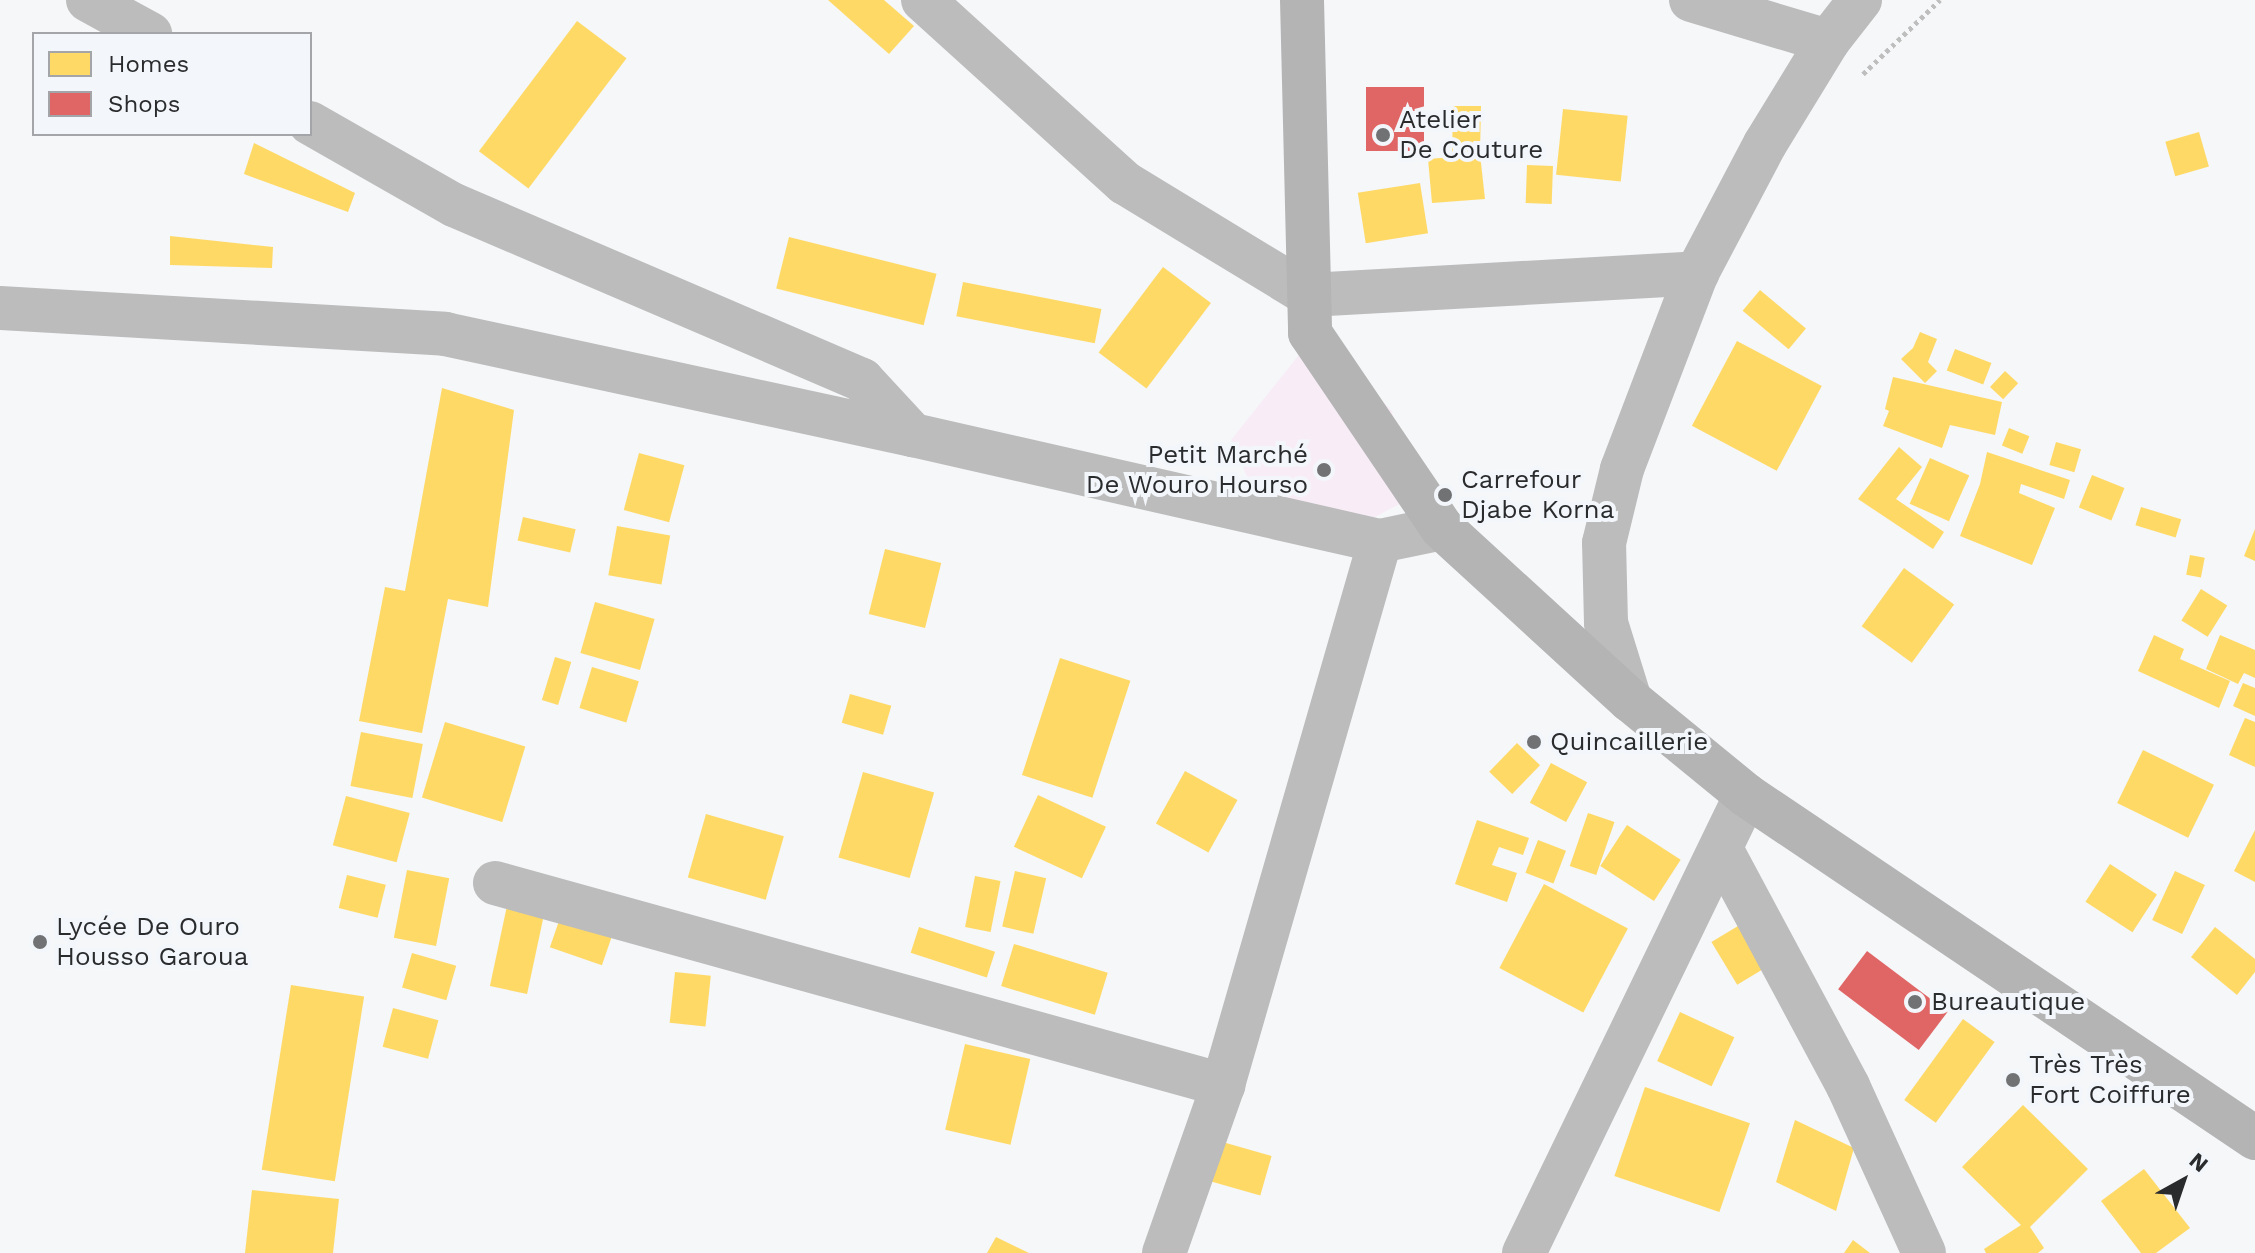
<!DOCTYPE html>
<html>
<head>
<meta charset="utf-8">
<style>
	body { margin:0 }
	#map { position:relative; width:2255px; height:1253px; overflow:hidden; background:#f5f7f9; font-family:"Work Sans",sans-serif }
	div>[style] { position:absolute }
	[style*='--x'] { left:calc(var(--x)*1px); top:calc(var(--y)*1px); width:calc(var(--w)*1px); rotate:calc(var(--a)*1deg) }
	.commercial>* { inset:0; background:#f8edf6 }
	.homes>* { inset:0; background:#ffd966; transform-origin:0 0 }
	.shops>* { inset:0; background:#e06666; transform-origin:0 0 }
	.path>* { height:5px; margin-top:-2.5px; transform-origin:0; background:repeating-linear-gradient(90deg,#bebebe 0 4px,transparent 0 8px) }
	.minor>* { height:44px; margin:-22px; padding:0 22px; transform-origin:22px; border-radius:22px; background:#bcbcbc }
	.major>* { height:44px; margin:-22px; padding:0 22px; transform-origin:22px; border-radius:22px; background:#b4b4b4 }
	.dots>* { width:22px; height:22px; translate:-50% -50%; box-sizing:border-box; border:4px solid #f3f7fb; border-radius:50% }
	span { translate:-50% -50%; white-space:nowrap; text-align:center; line-height:1.15; -webkit-text-stroke:8px #f3f7fb; paint-order:stroke }
	.poi-label { font-size:26px; color:#2a2b2d }
	.left { translate:0 -50%; text-align:left }
	.right { translate:-100% -50%; text-align:right }
	.legend { position:absolute; left:32px; top:32px; width:280px; height:104px; box-sizing:border-box; background:#f3f7fb; border:2px solid #a3a5a9; margin:0; padding:10px 14px; list-style:none; font-size:24px; color:#2a2b2d }
	.legend li { display:flex; align-items:center; gap:16px; height:40px }
	.legend b { width:40px; border:2px solid #a3a5a9 }
	.north { position:absolute; left:2143px; top:1141px; width:80px; height:80px; -webkit-text-stroke:6px #f3f7fb; paint-order:stroke; rotate:40deg; font-size:22px; font-weight:700; line-height:32px; text-align:center; color:#2a2b2d }
	.north::after { content:''; display:block; margin:auto; width:28px; height:36px; background:#2a2b2d; clip-path:polygon(50% 0,100% 100%,50% 72%,0 100%) }
</style>
</head>
<body>
<div id="map">
	<div class="commercial">
		<i style="clip-path:polygon(1302px 351px,1338px 355px,1392px 411px,1409px 499px,1339px 536px,1270px 530px,1231px 440px)"></i>
	</div>
	<div class="homes">
		<i style="clip-path:polygon(828px 0,884px 0,914px 26px,889px 54px)"></i>
		<i style="left:577px;top:21px;width:62px;height:163px;rotate:37deg"></i>
		<i style="clip-path:polygon(1453px 106px,1481px 106px,1480px 154px,1485px 199px,1432px 203px,1428px 159px,1465px 156px,1452px 155px)"></i>
		<i style="left:1563px;top:109px;width:65px;height:66px;rotate:6deg"></i>
		<i style="left:2199px;top:132px;width:36px;height:35px;rotate:74deg"></i>
		<i style="clip-path:polygon(254px 143px,355px 193px,348px 212px,244px 174px)"></i>
		<i style="left:1527px;top:165px;width:26px;height:38px;rotate:2deg"></i>
		<i style="left:1420px;top:183px;width:51px;height:63px;rotate:81deg"></i>
		<i style="clip-path:polygon(170px 236px,273px 247px,272px 268px,170px 265px)"></i>
		<i style="left:789px;top:237px;width:152px;height:53px;rotate:14deg"></i>
		<i style="left:1163px;top:267px;width:60px;height:107px;rotate:37deg"></i>
		<i style="left:963px;top:282px;width:141px;height:35px;rotate:11deg"></i>
		<i style="left:1760px;top:290px;width:60px;height:27px;rotate:40deg"></i>
		<i style="clip-path:polygon(1920px 332px,1937px 339px,1928px 362px,1937px 371px,1925px 383px,1901px 359px,1913px 348px)"></i>
		<i style="left:1737px;top:341px;width:96px;height:96px;rotate:28deg"></i>
		<i style="left:1955px;top:349px;width:39px;height:23px;rotate:21deg"></i>
		<i style="left:2005px;top:371px;width:18px;height:22px;rotate:43deg"></i>
		<i style="clip-path:polygon(1893px 377px,2002px 402px,1995px 435px,1950px 425px,1942px 448px,1883px 426px,1889px 411px,1885px 409px)"></i>
		<i style="clip-path:polygon(442px 388px,514px 410px,488px 607px,448px 599px,422px 733px,359px 721px,385px 587px,405px 591px)"></i>
		<i style="left:2009px;top:428px;width:22px;height:19px;rotate:22deg"></i>
		<i style="left:2056px;top:442px;width:26px;height:24px;rotate:16deg"></i>
		<i style="clip-path:polygon(1899px 447px,1922px 467px,1896px 499px,1944px 532px,1933px 549px,1858px 499px)"></i>
		<i style="clip-path:polygon(1987px 452px,2070px 480px,2064px 499px,2021px 484px,2019px 493px,2055px 508px,2032px 565px,1960px 536px,1980px 484px)"></i>
		<i style="left:639px;top:453px;width:47px;height:59px;rotate:15deg"></i>
		<i style="left:1930px;top:458px;width:43px;height:50px;rotate:24deg"></i>
		<i style="left:2092px;top:475px;width:35px;height:35px;rotate:22deg"></i>
		<i style="left:2141px;top:507px;width:42px;height:19px;rotate:17deg"></i>
		<i style="left:523px;top:517px;width:54px;height:24px;rotate:13deg"></i>
		<i style="left:617px;top:526px;width:54px;height:50px;rotate:10deg"></i>
		<i style="clip-path:polygon(2255px 529px,2255px 561px,2244px 556px)"></i>
		<i style="left:885px;top:549px;width:58px;height:67px;rotate:14deg"></i>
		<i style="left:2190px;top:555px;width:15px;height:20px;rotate:11deg"></i>
		<i style="left:1904px;top:568px;width:62px;height:72px;rotate:36deg"></i>
		<i style="left:2201px;top:589px;width:31px;height:37px;rotate:32deg"></i>
		<i style="left:595px;top:602px;width:62px;height:53px;rotate:16deg"></i>
		<i style="clip-path:polygon(2154px 635px,2184px 649px,2180px 659px,2230px 681px,2219px 708px,2138px 671px)"></i>
		<i style="clip-path:polygon(2220px 635px,2255px 650px,2255px 678px,2244px 673px,2238px 684px,2206px 669px)"></i>
		<i style="left:555px;top:657px;width:17px;height:45px;rotate:17deg"></i>
		<i style="left:1060px;top:658px;width:74px;height:123px;rotate:18deg"></i>
		<i style="left:592px;top:667px;width:49px;height:43px;rotate:17deg"></i>
		<i style="clip-path:polygon(2243px 683px,2255px 688px,2255px 716px,2233px 706px)"></i>
		<i style="left:850px;top:694px;width:43px;height:30px;rotate:16deg"></i>
		<i style="clip-path:polygon(2245px 718px,2255px 722px,2255px 767px,2229px 755px)"></i>
		<i style="left:445px;top:722px;width:84px;height:79px;rotate:17deg"></i>
		<i style="left:361px;top:732px;width:63px;height:55px;rotate:11deg"></i>
		<i style="left:1517px;top:743px;width:32px;height:40px;rotate:44deg"></i>
		<i style="left:2143px;top:750px;width:79px;height:59px;rotate:26deg"></i>
		<i style="left:1551px;top:763px;width:41px;height:45px;rotate:28deg"></i>
		<i style="left:1185px;top:771px;width:60px;height:60px;rotate:29deg"></i>
		<i style="left:863px;top:772px;width:74px;height:89px;rotate:16deg"></i>
		<i style="left:1038px;top:795px;width:75px;height:57px;rotate:25deg"></i>
		<i style="left:346px;top:796px;width:66px;height:51px;rotate:15deg"></i>
		<i style="left:1588px;top:813px;width:28px;height:56px;rotate:19deg"></i>
		<i style="left:706px;top:814px;width:81px;height:66px;rotate:16deg"></i>
		<i style="clip-path:polygon(1477px 820px,1529px 838px,1523px 855px,1499px 847px,1492px 865px,1517px 873px,1507px 902px,1455px 884px)"></i>
		<i style="left:1627px;top:825px;width:64px;height:49px;rotate:33deg"></i>
		<i style="clip-path:polygon(2255px 830px,2255px 882px,2234px 871px)"></i>
		<i style="left:1538px;top:840px;width:30px;height:35px;rotate:21deg"></i>
		<i style="left:2110px;top:864px;width:56px;height:45px;rotate:33deg"></i>
		<i style="left:407px;top:870px;width:43px;height:69px;rotate:11deg"></i>
		<i style="left:1015px;top:871px;width:32px;height:57px;rotate:13deg"></i>
		<i style="left:2175px;top:871px;width:33px;height:54px;rotate:25deg"></i>
		<i style="left:347px;top:875px;width:40px;height:34px;rotate:14deg"></i>
		<i style="left:975px;top:876px;width:26px;height:52px;rotate:11deg"></i>
		<i style="left:1544px;top:884px;width:95px;height:95px;rotate:28deg"></i>
		<i style="left:508px;top:901px;width:38px;height:87px;rotate:12deg"></i>
		<i style="left:560px;top:918px;width:55px;height:31px;rotate:19deg"></i>
		<i style="left:1738px;top:926px;width:50px;height:31px;rotate:59deg"></i>
		<i style="left:919px;top:927px;width:80px;height:27px;rotate:18deg"></i>
		<i style="clip-path:polygon(2215px 927px,2255px 959px,2255px 972px,2237px 995px,2191px 957px)"></i>
		<i style="left:1014px;top:944px;width:98px;height:44px;rotate:17deg"></i>
		<i style="left:412px;top:953px;width:46px;height:36px;rotate:16deg"></i>
		<i style="left:675px;top:972px;width:36px;height:51px;rotate:6deg"></i>
		<i style="left:291px;top:985px;width:74px;height:187px;rotate:9deg"></i>
		<i style="left:393px;top:1008px;width:47px;height:40px;rotate:15deg"></i>
		<i style="left:1680px;top:1012px;width:60px;height:54px;rotate:25deg"></i>
		<i style="left:1963px;top:1019px;width:39px;height:100px;rotate:36deg"></i>
		<i style="left:965px;top:1044px;width:67px;height:88px;rotate:13deg"></i>
		<i style="left:1645px;top:1087px;width:111px;height:94px;rotate:19deg"></i>
		<i style="clip-path:polygon(2023px 1105px,2088px 1169px,2030px 1227px,2044px 1248px,2038px 1253px,1986px 1253px,1984px 1249px,2021px 1225px,1962px 1167px)"></i>
		<i style="clip-path:polygon(1795px 1120px,1854px 1148px,1836px 1211px,1776px 1182px)"></i>
		<i style="left:1212px;top:1139px;width:62px;height:41px;rotate:16deg"></i>
		<i style="clip-path:polygon(2144px 1169px,2190px 1228px,2156px 1253px,2141px 1253px,2101px 1201px)"></i>
		<i style="clip-path:polygon(252px 1190px,339px 1199px,333px 1253px,245px 1253px)"></i>
		<i style="clip-path:polygon(996px 1237px,1029px 1253px,987px 1253px)"></i>
		<i style="clip-path:polygon(1853px 1240px,1870px 1253px,1844px 1253px)"></i>
	</div>
	<div class="shops">
		<i style="left:1366px;top:87px;width:58px;height:64px"></i>
		<i style="left:1867px;top:951px;width:101px;height:48px;rotate:37deg"></i>
	</div>
	<div class="path">
		<i style="--x:1863;--y:74;--w:107;--a:-43.9"></i>
	</div>
	<div class="minor">
		<i style="--x:88;--y:0;--w:71;--a:28.7"></i>
		<i style="--x:923;--y:0;--w:273;--a:42.2"></i>
		<i style="--x:1125;--y:183;--w:215;--a:31.3"></i>
		<i style="--x:1309;--y:295;--w:389;--a:-3.2"></i>
		<i style="--x:1691;--y:0;--w:143;--a:16.7"></i>
		<i style="--x:310;--y:123;--w:166;--a:29.7"></i>
		<i style="--x:454;--y:205;--w:444;--a:23.2"></i>
		<i style="--x:862;--y:380;--w:75;--a:47.2"></i>
		<i style="--x:0;--y:308;--w:446;--a:3.3"></i>
		<i style="--x:445;--y:334;--w:479;--a:12.2"></i>
		<i style="--x:913;--y:435;--w:479;--a:12.8"></i>
		<i style="--x:1380;--y:541;--w:63;--a:-11.8"></i>
		<i style="--x:1630;--y:700;--w:81;--a:-107.3"></i>
		<i style="--x:1606;--y:623;--w:80;--a:-91.4"></i>
		<i style="--x:1604;--y:543;--w:76;--a:-76.3"></i>
		<i style="--x:1622;--y:469;--w:210;--a:-69.1"></i>
		<i style="--x:1697;--y:273;--w:146;--a:-62.2"></i>
		<i style="--x:1765;--y:144;--w:121;--a:-58.5"></i>
		<i style="--x:1828;--y:41;--w:52;--a:-52"></i>
		<i style="--x:1721;--y:849;--w:269;--a:61.8"></i>
		<i style="--x:1848;--y:1086;--w:183;--a:65.5"></i>
		<i style="--x:495;--y:883;--w:756;--a:15.51"></i>
		<i style="--x:1164;--y:1253;--w:178;--a:-70.6"></i>
		<i style="--x:1223;--y:1085;--w:566;--a:-73.9"></i>
		<i style="--x:1524;--y:1253;--w:509;--a:-64.14"></i>
	</div>
	<div class="major">
		<i style="--x:1302;--y:0;--w:333;--a:88.6"></i>
		<i style="--x:1310;--y:333;--w:235;--a:55.9"></i>
		<i style="--x:1442;--y:528;--w:255;--a:42.5"></i>
		<i style="--x:1630;--y:700;--w:150;--a:39.3"></i>
		<i style="--x:1746;--y:795;--w:614;--a:33.97"></i>
	</div>
	<div class="dots">
		<i style="left:1383px;top:135px;background:#717274"></i>
		<i style="left:1324px;top:470px;background:#717274"></i>
		<i style="left:1445px;top:495px;background:#717274"></i>
		<i style="left:1534px;top:742px;background:#717274"></i>
		<i style="left:40px;top:942px;background:#717274"></i>
		<i style="left:1915px;top:1002px;background:#717274"></i>
		<i style="left:2013px;top:1080px;background:#717274"></i>
	</div>
	<div class="poi-label">
		<span class="left" style="left:1399px;top:135px">Atelier<br>De Couture</span>
		<span class="right" style="left:1308px;top:470px">Petit Marché<br>De Wouro Hourso</span>
		<span class="left" style="left:1461px;top:495px">Carrefour<br>Djabe Korna</span>
		<span class="left" style="left:1550px;top:742px">Quincaillerie</span>
		<span class="left" style="left:56px;top:942px">Lycée De Ouro<br>Housso Garoua</span>
		<span class="left" style="left:1931px;top:1002px">Bureautique</span>
		<span class="left" style="left:2029px;top:1080px">Très Très<br>Fort Coiffure</span>
	</div>
	<ul class="legend">
	<li><b style="height:22px;background:#ffd966"></b>Homes</li>
	<li><b style="height:22px;background:#e06666"></b>Shops</li>
	</ul>
	<div class="north">N</div>
</div>
</body>
</html>
